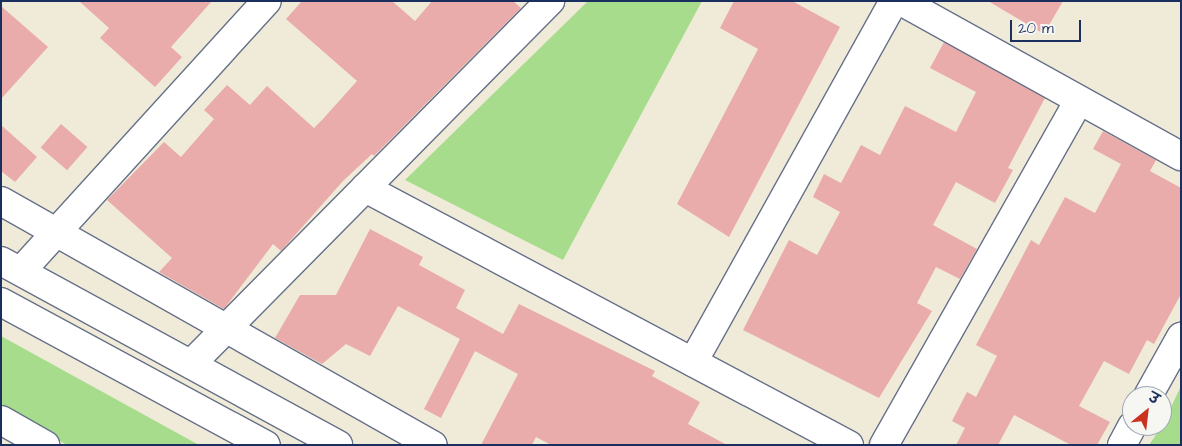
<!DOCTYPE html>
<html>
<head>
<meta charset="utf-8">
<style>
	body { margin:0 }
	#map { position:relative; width:1182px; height:446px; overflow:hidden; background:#f0ebd8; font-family:"Architects Daughter","Playpen Sans Deva",sans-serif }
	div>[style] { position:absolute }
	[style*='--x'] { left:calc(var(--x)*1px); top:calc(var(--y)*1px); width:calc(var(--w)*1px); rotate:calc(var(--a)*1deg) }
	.green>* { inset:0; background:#a7dc8d }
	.building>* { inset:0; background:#e9acab; transform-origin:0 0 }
	.roads { filter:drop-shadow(1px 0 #667189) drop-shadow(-1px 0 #667189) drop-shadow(0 1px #667189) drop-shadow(0 -1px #667189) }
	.minor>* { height:28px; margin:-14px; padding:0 14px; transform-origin:14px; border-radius:14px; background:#fff }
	span { translate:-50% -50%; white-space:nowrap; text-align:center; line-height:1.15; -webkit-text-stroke:4px #f6f6f2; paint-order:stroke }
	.frame { position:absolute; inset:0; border:2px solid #1b2f5e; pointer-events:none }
	.north { position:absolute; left:1122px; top:386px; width:50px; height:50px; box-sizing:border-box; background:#f6f6f2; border:1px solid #9ea6b7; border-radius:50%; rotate:29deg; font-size:14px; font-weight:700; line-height:20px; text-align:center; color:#1b2f5e }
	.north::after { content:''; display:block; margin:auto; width:18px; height:22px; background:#c8321e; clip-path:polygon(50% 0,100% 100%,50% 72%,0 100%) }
	.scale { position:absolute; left:1010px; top:20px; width:71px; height:22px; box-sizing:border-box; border:2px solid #1b2f5e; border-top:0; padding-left:6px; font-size:15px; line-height:18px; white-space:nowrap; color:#1b2f5e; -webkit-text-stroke:4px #f6f6f2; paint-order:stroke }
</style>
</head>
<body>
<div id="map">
	<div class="green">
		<i style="clip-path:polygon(588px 1px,702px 1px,563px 260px,405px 180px)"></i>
		<i style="clip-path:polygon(1px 336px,199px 445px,67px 445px,1px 408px)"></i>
		<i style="clip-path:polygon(1181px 386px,1181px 445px,1149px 445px,1162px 426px)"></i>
	</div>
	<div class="building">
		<i style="clip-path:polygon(79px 1px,212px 1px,171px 47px,182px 57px,155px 87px,100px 38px,109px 28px)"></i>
		<i style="clip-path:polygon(302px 1px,392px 1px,415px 21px,432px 1px,513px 1px,521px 8px,374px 156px,372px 154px,343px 181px,281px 251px,273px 244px,224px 309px,159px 272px,172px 258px,107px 200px,164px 142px,181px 157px,214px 119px,204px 110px,227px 85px,250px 105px,267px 86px,314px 128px,322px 120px,357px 81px,286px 19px)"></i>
		<i style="clip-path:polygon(734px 1px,792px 1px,840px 27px,729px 237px,677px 204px,758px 49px,720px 28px)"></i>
		<i style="clip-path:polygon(988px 1px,1063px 1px,1044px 34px)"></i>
		<i style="clip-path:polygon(1px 6px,48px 47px,1px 99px)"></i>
		<i style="clip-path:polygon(944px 42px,1045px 98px,1008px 168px,1013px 170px,995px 203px,956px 182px,933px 225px,977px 249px,960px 279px,936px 267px,917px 303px,932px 311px,879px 398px,743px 330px,789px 240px,817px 255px,840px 212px,813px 197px,824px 174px,841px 183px,861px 145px,880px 155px,905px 106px,956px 132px,976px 92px,930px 68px)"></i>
		<i style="left:61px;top:124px;width:35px;height:31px;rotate:41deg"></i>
		<i style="clip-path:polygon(1px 125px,37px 157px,15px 182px,1px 171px)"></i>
		<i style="clip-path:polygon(1103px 131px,1156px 160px,1150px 171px,1181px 188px,1181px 294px,1154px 344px,1147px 340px,1129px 374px,1104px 361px,1079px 406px,1110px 422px,1097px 445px,1071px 445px,1014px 415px,998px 445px,956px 445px,965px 428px,952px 421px,967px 392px,976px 397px,997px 356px,976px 345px,1031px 240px,1039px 245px,1065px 197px,1095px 213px,1121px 164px,1093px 149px)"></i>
		<i style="clip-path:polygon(370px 229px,423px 257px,419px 265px,465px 290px,456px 308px,503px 334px,519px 304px,655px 371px,652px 376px,700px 402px,688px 424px,727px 445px,551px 445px,536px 437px,532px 445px,481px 445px,518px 374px,475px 351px,441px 418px,424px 409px,460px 339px,398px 306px,370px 356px,346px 344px,322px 364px,275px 338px,300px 295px,336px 295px)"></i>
	</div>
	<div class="roads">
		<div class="minor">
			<i style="--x:901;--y:1;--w:320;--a:29"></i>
			<i style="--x:365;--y:188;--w:548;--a:27.97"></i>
			<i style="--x:1;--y:201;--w:496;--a:29.5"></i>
			<i style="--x:1;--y:261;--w:384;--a:28.6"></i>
			<i style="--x:21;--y:271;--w:365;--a:-47.7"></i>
			<i style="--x:1;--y:302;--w:301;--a:28.4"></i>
			<i style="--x:693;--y:362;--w:413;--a:-60.9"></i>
			<i style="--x:191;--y:364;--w:511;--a:-45.32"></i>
			<i style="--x:1148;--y:396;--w:68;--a:-60.8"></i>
			<i style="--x:1;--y:420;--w:51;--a:29.6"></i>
			<i style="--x:884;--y:445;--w:396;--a:-60.5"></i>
			<i style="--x:1122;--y:445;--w:21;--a:-62"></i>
		</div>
	</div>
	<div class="frame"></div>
	<div class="north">उ</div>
	<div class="scale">20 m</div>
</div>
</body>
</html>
